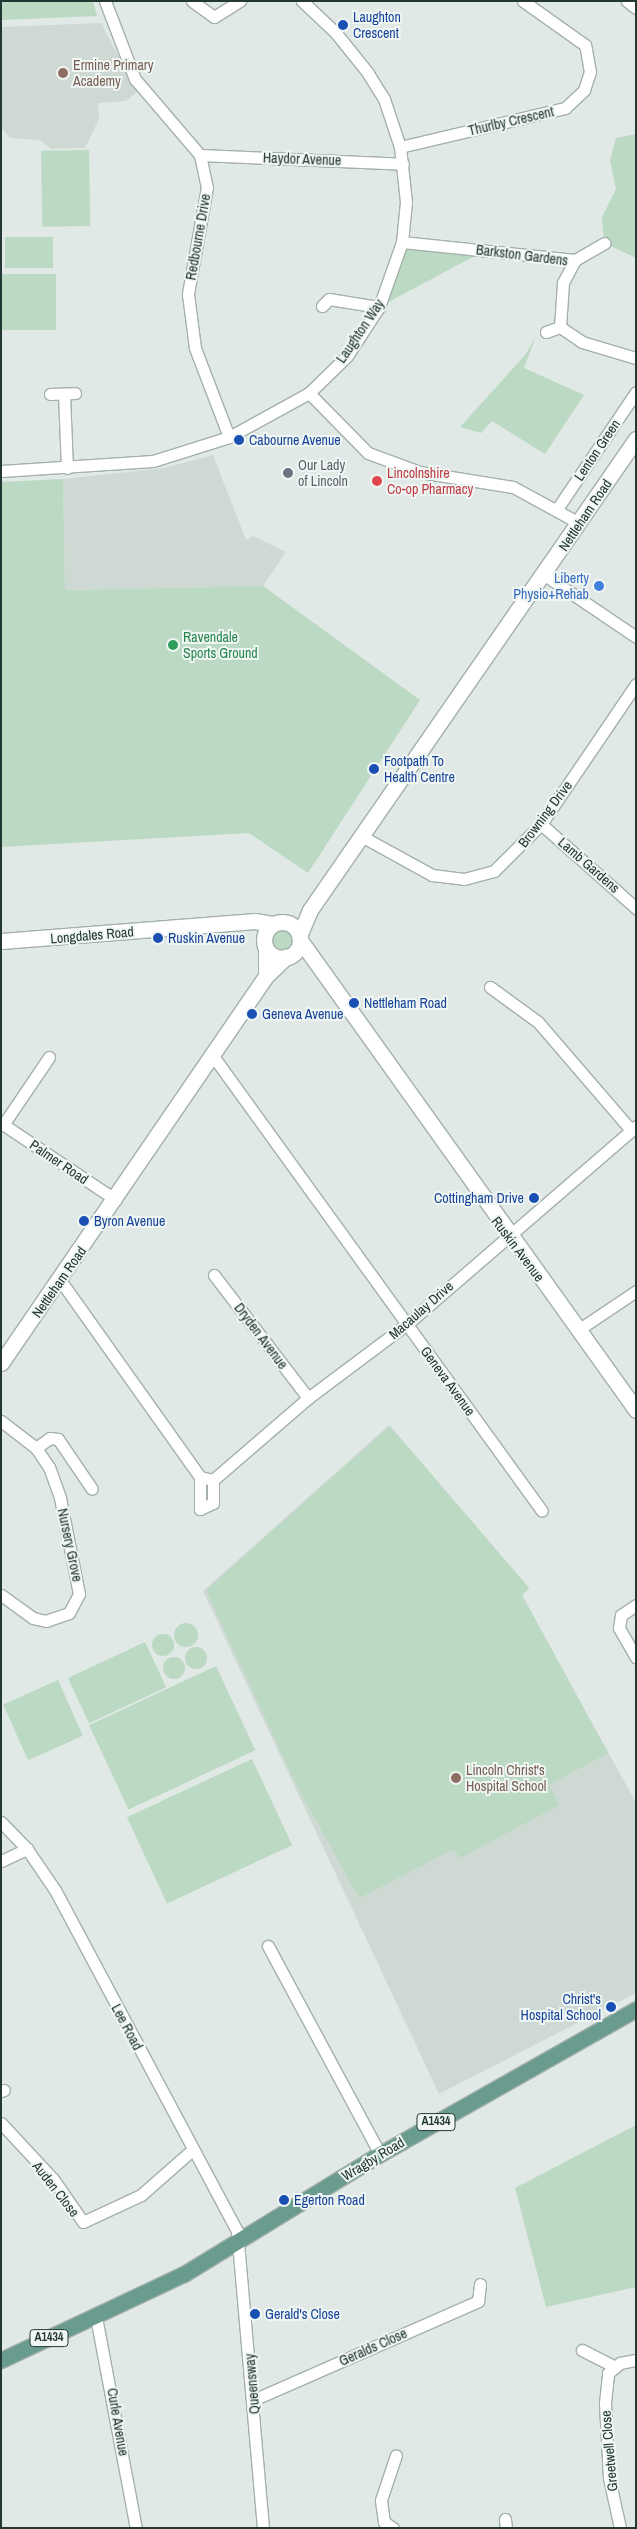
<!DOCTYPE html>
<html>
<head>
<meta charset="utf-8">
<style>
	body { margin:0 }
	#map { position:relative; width:637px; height:2529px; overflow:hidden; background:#e0e9e5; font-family:"Archivo Narrow",sans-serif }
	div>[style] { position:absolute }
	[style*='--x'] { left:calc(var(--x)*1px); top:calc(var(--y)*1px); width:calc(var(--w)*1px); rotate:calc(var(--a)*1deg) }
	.built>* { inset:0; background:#cfd9d4 }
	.green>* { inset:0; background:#bbd9c3; transform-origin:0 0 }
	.round { border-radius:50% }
	.roads { filter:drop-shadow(1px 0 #a4b0ac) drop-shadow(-1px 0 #a4b0ac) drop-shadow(0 1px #a4b0ac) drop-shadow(0 -1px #a4b0ac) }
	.minor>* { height:11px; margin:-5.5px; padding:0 5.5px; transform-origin:5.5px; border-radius:5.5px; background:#fff }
	.tertiary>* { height:15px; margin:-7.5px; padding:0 7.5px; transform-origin:7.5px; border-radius:7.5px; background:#fff }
	.secondary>* { height:15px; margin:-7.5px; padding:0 7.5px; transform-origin:7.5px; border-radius:7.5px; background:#fff }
	.secondary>.ring { margin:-7.5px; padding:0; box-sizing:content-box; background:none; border:15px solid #fff; border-radius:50% }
	.primary>* { height:15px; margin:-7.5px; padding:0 7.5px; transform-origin:7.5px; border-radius:7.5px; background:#699b8e }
	.dots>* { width:14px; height:14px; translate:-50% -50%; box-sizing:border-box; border:2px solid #f0f6f3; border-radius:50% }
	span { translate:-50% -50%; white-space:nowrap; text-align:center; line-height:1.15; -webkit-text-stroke:4px #f0f6f3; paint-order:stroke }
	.shield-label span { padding:1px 4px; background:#f0f6f3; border:1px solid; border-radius:4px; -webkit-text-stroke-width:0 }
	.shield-label { font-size:12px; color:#233832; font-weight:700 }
	.transit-label { font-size:14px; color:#164399 }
	.left { translate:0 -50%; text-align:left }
	.right { translate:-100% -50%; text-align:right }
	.education-label { font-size:14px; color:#785e54 }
	.street-label { font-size:14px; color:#233832 }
	.worship-label { font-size:14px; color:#5b616d }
	.health-label { font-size:14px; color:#be3a42 }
	.shop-label { font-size:14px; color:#366cbe }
	.leisure-label { font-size:14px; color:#27864d }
	.frame { position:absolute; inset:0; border:2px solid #233832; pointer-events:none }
</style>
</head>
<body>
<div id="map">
	<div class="built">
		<i style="clip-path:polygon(101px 23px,137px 92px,126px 101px,98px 103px,99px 119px,85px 148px,51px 149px,40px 140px,10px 138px,1px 128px,1px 27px)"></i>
		<i style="clip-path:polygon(213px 455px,246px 540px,253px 536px,286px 552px,263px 586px,65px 590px,63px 479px,164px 468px)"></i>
		<i style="clip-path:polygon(389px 1425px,529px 1588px,522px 1595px,636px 1803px,636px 1993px,439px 2094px,203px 1591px)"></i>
	</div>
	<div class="green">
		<i style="clip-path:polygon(1px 1px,93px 1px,97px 16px,1px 20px)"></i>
		<i style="clip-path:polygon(636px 134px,636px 258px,604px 243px,602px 217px,616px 189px,610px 160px,616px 138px)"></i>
		<i style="left:89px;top:150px;width:76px;height:48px;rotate:89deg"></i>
		<i style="left:5px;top:237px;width:48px;height:31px"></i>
		<i style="clip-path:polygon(402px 242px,486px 250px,379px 307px)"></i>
		<i style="left:1px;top:274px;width:55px;height:56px"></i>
		<i style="clip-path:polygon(536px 336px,524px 368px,584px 395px,545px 454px,492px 421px,481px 433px,460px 427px,526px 354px)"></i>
		<i style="clip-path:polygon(63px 479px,65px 590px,263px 586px,420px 700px,308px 873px,249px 833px,1px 847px,1px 482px)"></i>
		<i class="round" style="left:270px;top:927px;width:24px;height:24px"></i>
		<i style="clip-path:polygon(390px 1426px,529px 1588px,522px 1595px,608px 1753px,549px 1785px,559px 1805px,460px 1858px,454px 1849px,359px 1898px,294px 1780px,206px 1590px)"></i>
		<i class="round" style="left:174px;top:1623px;width:24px;height:24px"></i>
		<i class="round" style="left:152px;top:1634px;width:22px;height:22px"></i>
		<i style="left:145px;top:1642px;width:50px;height:85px;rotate:65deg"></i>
		<i class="round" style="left:185px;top:1647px;width:22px;height:22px"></i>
		<i class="round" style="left:163px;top:1657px;width:22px;height:22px"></i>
		<i style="left:216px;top:1666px;width:93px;height:140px;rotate:65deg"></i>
		<i style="left:58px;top:1680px;width:61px;height:60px;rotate:66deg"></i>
		<i style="left:252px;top:1759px;width:95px;height:138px;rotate:65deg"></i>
		<i style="clip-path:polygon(636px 2125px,636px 2287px,546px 2307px,515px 2188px)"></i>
	</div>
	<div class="roads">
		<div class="minor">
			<i style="--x:105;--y:1;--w:84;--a:69"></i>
			<i style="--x:135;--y:79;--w:100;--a:49.5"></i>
			<i style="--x:200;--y:155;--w:33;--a:78"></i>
			<i style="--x:207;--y:187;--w:109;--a:100.1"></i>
			<i style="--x:188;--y:294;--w:54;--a:82.6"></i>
			<i style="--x:195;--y:348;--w:95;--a:69.1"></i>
			<i style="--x:192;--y:1;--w:27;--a:36"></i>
			<i style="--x:214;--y:17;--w:31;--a:-32"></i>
			<i style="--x:627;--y:1;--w:11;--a:38"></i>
			<i style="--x:400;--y:147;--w:170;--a:-13.3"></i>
			<i style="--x:565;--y:108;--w:26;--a:-43"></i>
			<i style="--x:584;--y:90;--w:19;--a:-72"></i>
			<i style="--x:590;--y:72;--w:27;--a:-100"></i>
			<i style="--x:585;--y:45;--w:76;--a:-144.6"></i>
			<i style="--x:200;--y:155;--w:203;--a:2.5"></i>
			<i style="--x:402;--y:242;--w:174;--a:5.9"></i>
			<i style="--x:575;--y:260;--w:26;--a:118"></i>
			<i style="--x:563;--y:283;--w:44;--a:93.9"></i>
			<i style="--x:560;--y:327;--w:27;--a:34"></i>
			<i style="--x:582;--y:342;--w:56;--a:16.5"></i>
			<i style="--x:575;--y:260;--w:34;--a:-30"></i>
			<i style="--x:322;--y:306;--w:10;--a:-45"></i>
			<i style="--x:329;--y:299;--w:51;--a:9.1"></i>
			<i style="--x:546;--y:332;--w:15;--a:-20"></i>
			<i style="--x:309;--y:393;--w:84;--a:45.5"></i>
			<i style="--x:368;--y:453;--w:55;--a:20.1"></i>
			<i style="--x:420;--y:472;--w:94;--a:9.2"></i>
			<i style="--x:513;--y:487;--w:75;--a:28.6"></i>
			<i style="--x:50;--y:394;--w:25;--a:-2"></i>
			<i style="--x:64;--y:394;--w:74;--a:87.7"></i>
			<i style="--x:1;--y:471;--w:152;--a:-3.8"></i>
			<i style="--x:153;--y:461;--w:80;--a:-17.5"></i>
			<i style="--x:229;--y:437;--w:91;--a:-28.8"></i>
			<i style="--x:309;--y:393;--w:53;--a:-44.2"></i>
			<i style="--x:347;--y:356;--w:59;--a:-56.9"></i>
			<i style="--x:379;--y:307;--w:69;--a:-70.5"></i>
			<i style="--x:402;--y:242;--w:40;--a:-84.3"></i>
			<i style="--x:406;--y:202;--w:55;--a:-96.2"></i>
			<i style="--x:400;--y:147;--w:51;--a:-108.4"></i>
			<i style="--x:384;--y:99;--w:31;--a:-122"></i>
			<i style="--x:368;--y:73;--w:51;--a:-128.7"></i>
			<i style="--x:336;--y:33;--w:47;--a:-136.7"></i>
			<i style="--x:557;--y:509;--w:141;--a:-56"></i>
			<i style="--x:543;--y:574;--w:112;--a:34.1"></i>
			<i style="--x:541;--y:824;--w:127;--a:41.5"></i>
			<i style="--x:363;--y:837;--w:79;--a:28.8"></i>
			<i style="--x:432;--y:875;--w:32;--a:7"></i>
			<i style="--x:464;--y:879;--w:31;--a:-15"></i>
			<i style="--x:494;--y:871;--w:66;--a:-45"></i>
			<i style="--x:541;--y:824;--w:169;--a:-55.8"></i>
			<i style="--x:490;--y:987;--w:59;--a:36.1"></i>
			<i style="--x:538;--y:1022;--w:143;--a:49.3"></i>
			<i style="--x:213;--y:1056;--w:561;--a:54.13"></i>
			<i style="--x:1;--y:1123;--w:138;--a:33.8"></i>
			<i style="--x:3;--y:1125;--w:82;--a:-55.9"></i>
			<i style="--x:214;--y:1275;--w:155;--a:52.6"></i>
			<i style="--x:60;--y:1280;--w:242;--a:54.6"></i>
			<i style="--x:200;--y:1477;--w:13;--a:13"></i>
			<i style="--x:213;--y:1480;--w:125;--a:-40.8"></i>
			<i style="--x:308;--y:1398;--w:124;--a:-36.8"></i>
			<i style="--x:407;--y:1324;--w:303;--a:-40.8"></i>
			<i style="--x:578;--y:1330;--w:70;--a:-33.9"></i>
			<i style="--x:1;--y:1421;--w:44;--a:37.6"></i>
			<i style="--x:36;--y:1448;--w:23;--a:56"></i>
			<i style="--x:49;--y:1467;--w:33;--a:70"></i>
			<i style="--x:60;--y:1498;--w:98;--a:78.8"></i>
			<i style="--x:79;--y:1594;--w:21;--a:118"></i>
			<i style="--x:69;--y:1613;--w:24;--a:161"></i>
			<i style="--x:46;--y:1621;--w:13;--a:-167"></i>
			<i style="--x:33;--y:1618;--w:39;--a:-144"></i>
			<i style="--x:36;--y:1448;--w:17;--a:-36"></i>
			<i style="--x:50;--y:1438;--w:8;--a:7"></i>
			<i style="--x:58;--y:1439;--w:60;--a:55.8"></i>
			<i style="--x:200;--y:1477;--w:32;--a:90"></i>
			<i style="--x:200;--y:1509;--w:14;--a:-25"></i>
			<i style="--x:213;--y:1503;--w:23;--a:-90"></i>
			<i style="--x:636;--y:1605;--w:18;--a:146"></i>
			<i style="--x:621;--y:1615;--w:13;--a:99"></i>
			<i style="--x:619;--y:1628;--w:34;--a:60"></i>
			<i style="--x:1;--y:1822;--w:37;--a:46"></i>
			<i style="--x:27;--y:1849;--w:50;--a:55.7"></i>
			<i style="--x:55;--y:1890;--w:387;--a:61.9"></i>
			<i style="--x:237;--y:2231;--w:298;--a:85"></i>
			<i style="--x:1;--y:1861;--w:29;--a:-25"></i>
			<i style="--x:268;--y:1946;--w:236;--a:61.7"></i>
			<i style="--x:1;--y:2091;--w:3;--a:-18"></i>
			<i style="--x:1;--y:2123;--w:76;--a:47.1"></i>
			<i style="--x:53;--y:2179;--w:52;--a:55.1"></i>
			<i style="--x:83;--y:2222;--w:64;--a:-25"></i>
			<i style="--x:141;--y:2195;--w:68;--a:-41.4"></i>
			<i style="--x:96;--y:2317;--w:215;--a:79.3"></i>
			<i style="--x:582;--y:2350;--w:37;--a:27"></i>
			<i style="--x:253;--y:2400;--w:246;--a:-23.7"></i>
			<i style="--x:478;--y:2301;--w:17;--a:-83"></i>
			<i style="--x:505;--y:2519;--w:9;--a:84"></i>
			<i style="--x:393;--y:2528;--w:11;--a:-146"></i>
			<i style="--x:384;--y:2522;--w:22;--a:-98"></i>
			<i style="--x:381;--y:2500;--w:47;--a:-71.6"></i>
			<i style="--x:620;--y:2528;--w:51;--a:-102.4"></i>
			<i style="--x:609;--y:2478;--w:75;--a:-93.1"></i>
			<i style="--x:605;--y:2403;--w:30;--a:-84"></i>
			<i style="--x:608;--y:2373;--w:16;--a:-40"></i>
			<i style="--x:620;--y:2363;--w:16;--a:-11"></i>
		</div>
		<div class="tertiary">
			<i style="--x:266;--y:976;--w:27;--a:-90"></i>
			<i style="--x:1;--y:1363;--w:469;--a:-55.6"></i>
			<i style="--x:266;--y:976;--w:28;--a:-44"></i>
		</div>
		<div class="secondary">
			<i class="ring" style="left:264px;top:922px;width:21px;height:21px"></i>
			<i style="--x:299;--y:936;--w:28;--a:-67"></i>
			<i style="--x:310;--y:910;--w:573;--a:-55.31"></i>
			<i style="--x:300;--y:940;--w:578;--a:54.44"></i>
			<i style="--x:1;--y:941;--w:255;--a:-4.5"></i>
			<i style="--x:255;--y:921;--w:17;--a:10"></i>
		</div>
		<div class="primary">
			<i style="--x:1;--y:2360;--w:202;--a:-25.2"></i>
			<i style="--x:184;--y:2274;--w:230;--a:-31.5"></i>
			<i style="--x:380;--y:2154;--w:294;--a:-29.5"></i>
		</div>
	</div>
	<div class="dots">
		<i style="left:343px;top:25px;background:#1a4fb4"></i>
		<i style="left:63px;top:73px;background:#8d6e63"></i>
		<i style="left:239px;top:440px;background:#1a4fb4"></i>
		<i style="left:288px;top:473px;background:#6b7280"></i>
		<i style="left:377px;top:481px;background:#e0444e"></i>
		<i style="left:599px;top:586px;background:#3f7fe0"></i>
		<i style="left:173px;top:645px;background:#2e9e5b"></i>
		<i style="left:374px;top:769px;background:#1a4fb4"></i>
		<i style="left:158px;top:938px;background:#1a4fb4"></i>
		<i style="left:354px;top:1003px;background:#1a4fb4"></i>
		<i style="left:252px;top:1014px;background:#1a4fb4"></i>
		<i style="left:534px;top:1198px;background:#1a4fb4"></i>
		<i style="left:84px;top:1221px;background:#1a4fb4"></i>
		<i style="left:456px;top:1778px;background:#8d6e63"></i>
		<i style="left:611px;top:2007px;background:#1a4fb4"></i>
		<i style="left:284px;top:2200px;background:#1a4fb4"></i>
		<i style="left:255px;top:2314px;background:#1a4fb4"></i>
	</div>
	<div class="shield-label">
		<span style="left:436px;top:2122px">A1434</span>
		<span style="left:49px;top:2338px">A1434</span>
	</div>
	<div class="transit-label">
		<span class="left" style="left:353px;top:25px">Laughton<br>Crescent</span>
		<span class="left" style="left:249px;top:440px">Cabourne Avenue</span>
		<span class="left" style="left:384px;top:769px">Footpath To<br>Health Centre</span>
		<span class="left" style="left:168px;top:938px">Ruskin Avenue</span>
		<span class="left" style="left:364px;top:1003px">Nettleham Road</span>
		<span class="left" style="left:262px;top:1014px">Geneva Avenue</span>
		<span class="right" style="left:524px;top:1198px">Cottingham Drive</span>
		<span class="left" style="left:94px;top:1221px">Byron Avenue</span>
		<span class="right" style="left:601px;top:2007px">Christ's<br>Hospital School</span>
		<span class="left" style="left:294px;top:2200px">Egerton Road</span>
		<span class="left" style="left:265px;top:2314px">Gerald's Close</span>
	</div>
	<div class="education-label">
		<span class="left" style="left:73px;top:73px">Ermine Primary<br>Academy</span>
		<span class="left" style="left:466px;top:1778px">Lincoln Christ's<br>Hospital School</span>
	</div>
	<div class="street-label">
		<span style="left:511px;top:121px;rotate:-13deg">Thurlby Crescent</span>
		<span style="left:302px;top:159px;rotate:2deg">Haydor Avenue</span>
		<span style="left:198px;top:237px;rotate:-80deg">Redbourne Drive</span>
		<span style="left:522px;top:255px;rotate:7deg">Barkston Gardens</span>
		<span style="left:360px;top:331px;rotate:-56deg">Laughton Way</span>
		<span style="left:597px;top:450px;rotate:-56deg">Lenton Green</span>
		<span style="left:585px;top:515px;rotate:-56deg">Nettleham Road</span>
		<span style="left:545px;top:814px;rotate:-53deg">Browning Drive</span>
		<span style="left:589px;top:865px;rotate:41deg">Lamb Gardens</span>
		<span style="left:92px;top:935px;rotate:-5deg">Longdales Road</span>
		<span style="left:59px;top:1162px;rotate:34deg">Palmer Road</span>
		<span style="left:518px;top:1249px;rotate:53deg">Ruskin Avenue</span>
		<span style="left:59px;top:1282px;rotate:-55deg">Nettleham Road</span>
		<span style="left:421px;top:1310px;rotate:-41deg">Macaulay Drive</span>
		<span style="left:261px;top:1336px;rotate:53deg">Dryden Avenue</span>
		<span style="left:448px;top:1381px;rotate:54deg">Geneva Avenue</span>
		<span style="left:70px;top:1545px;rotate:78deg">Nursery Grove</span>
		<span style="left:127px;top:2027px;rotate:62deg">Lee Road</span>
		<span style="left:373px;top:2159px;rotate:-31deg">Wragby Road</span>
		<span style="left:56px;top:2189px;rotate:52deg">Auden Close</span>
		<span style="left:373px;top:2347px;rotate:-24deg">Geralds Close</span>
		<span style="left:252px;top:2384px;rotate:-95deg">Queensway</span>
		<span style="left:118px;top:2422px;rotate:80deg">Curle Avenue</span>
		<span style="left:609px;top:2451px;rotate:-95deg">Greetwell Close</span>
	</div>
	<div class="worship-label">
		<span class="left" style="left:298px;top:473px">Our Lady<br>of Lincoln</span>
	</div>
	<div class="health-label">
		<span class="left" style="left:387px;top:481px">Lincolnshire<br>Co-op Pharmacy</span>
	</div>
	<div class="shop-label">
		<span class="right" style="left:589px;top:586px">Liberty<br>Physio+Rehab</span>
	</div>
	<div class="leisure-label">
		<span class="left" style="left:183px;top:645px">Ravendale<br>Sports Ground</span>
	</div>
	<div class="frame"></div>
</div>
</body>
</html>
